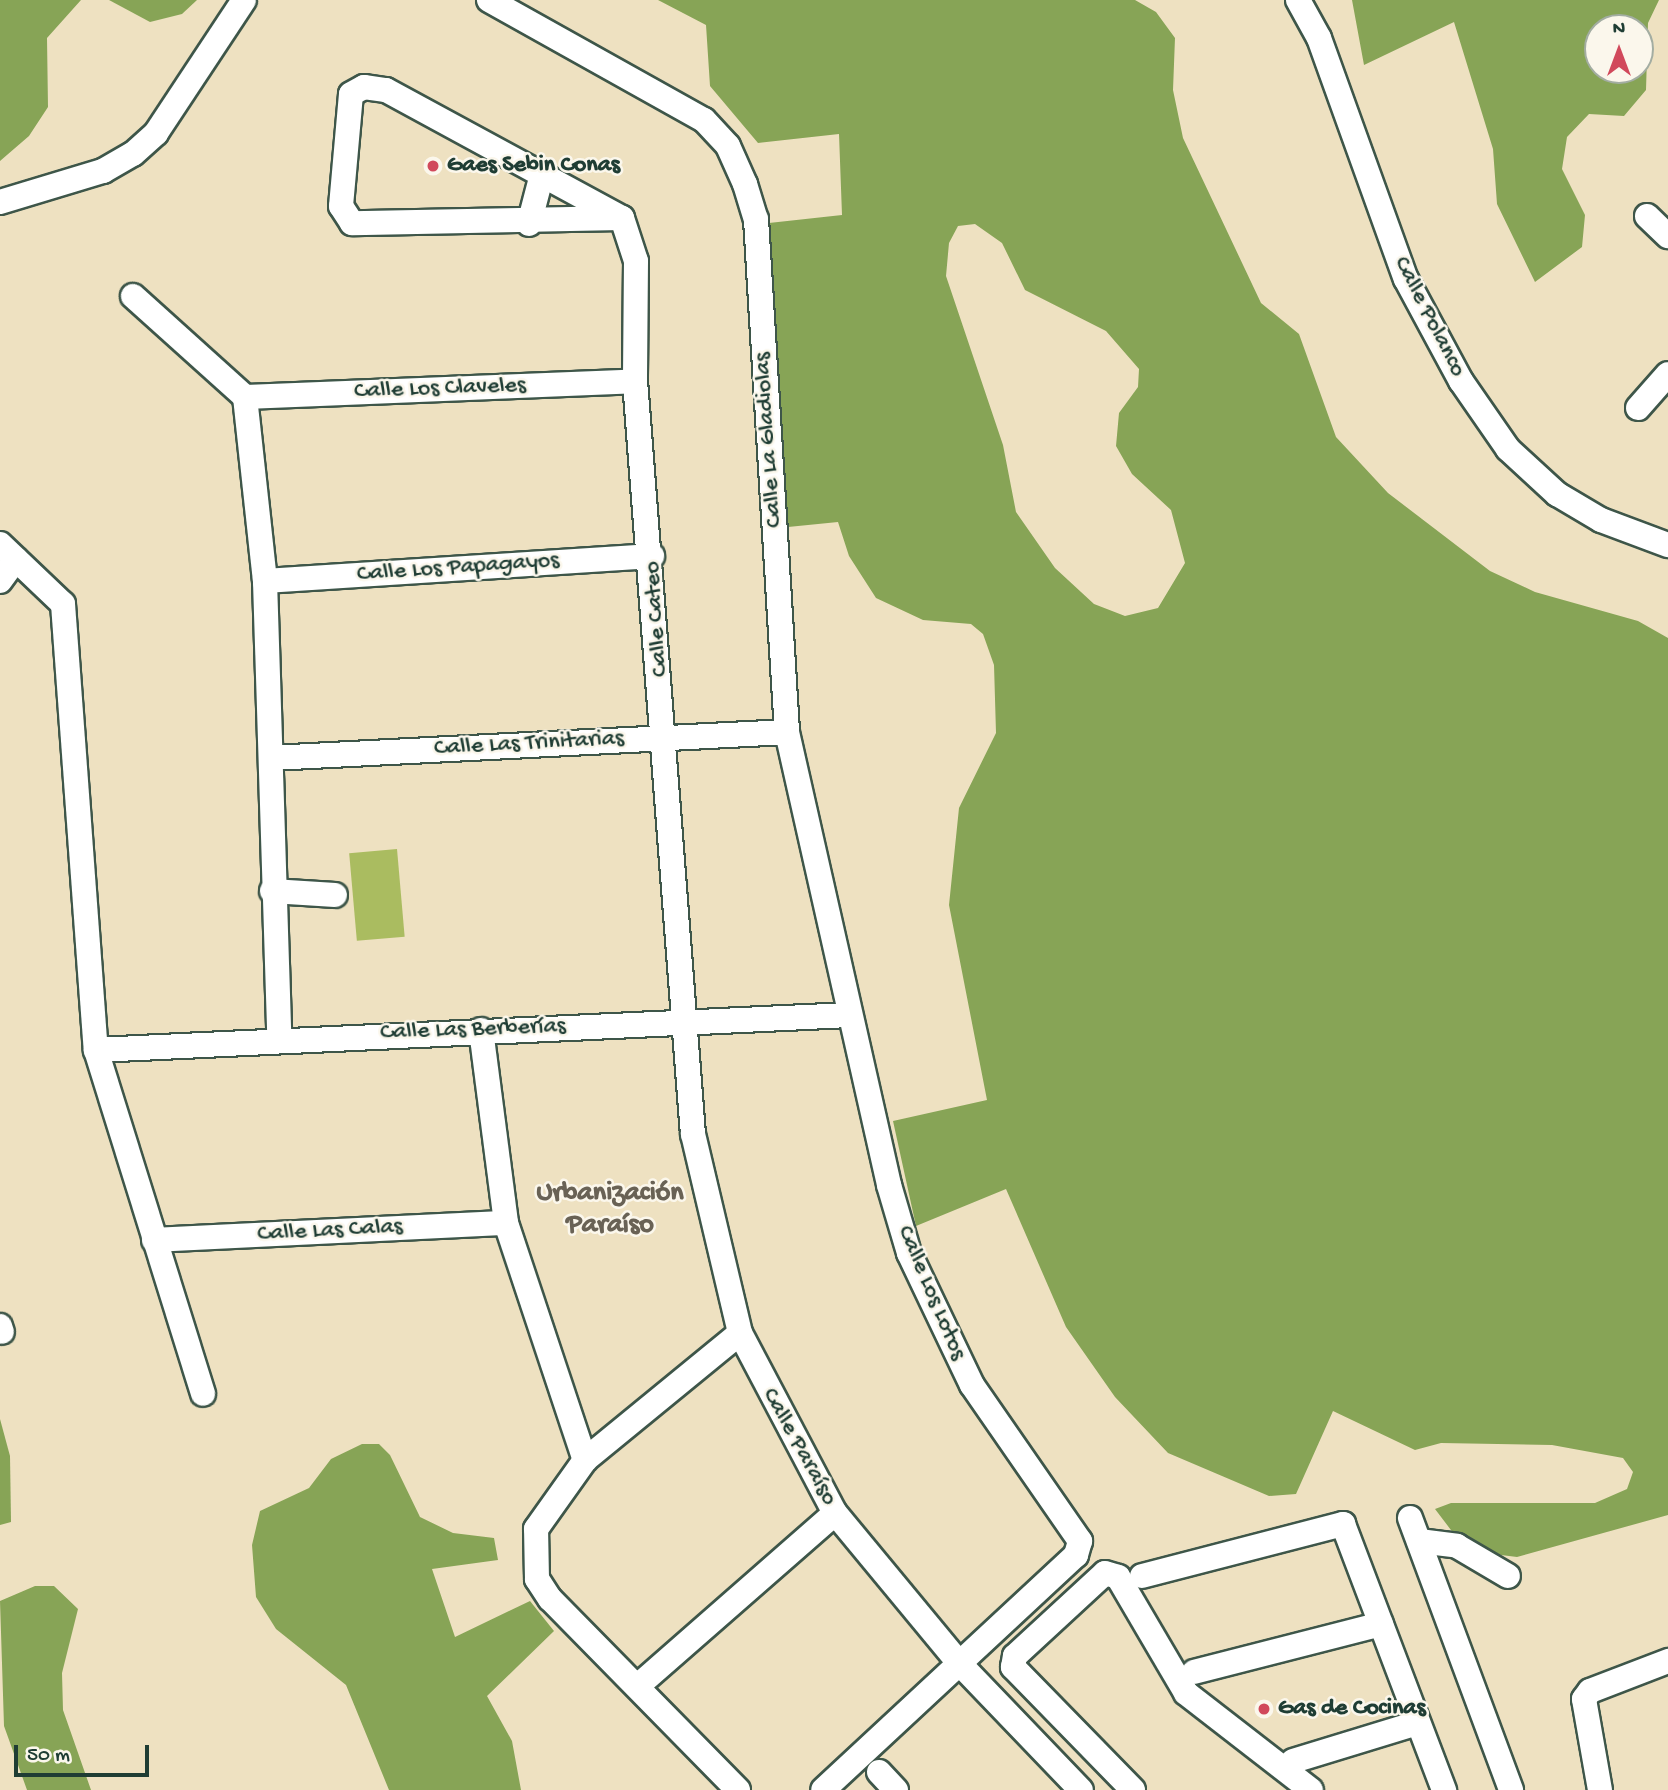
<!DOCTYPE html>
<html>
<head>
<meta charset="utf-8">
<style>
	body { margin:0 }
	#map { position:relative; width:1668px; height:1790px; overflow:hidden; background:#eee1c1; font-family:"Gochi Hand",sans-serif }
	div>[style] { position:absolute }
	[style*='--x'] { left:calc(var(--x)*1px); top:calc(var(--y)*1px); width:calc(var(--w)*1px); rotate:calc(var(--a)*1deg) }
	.green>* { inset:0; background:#aabc60; transform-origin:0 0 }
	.forest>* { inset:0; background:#87a456 }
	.roads { filter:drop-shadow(2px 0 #3e5649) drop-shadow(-2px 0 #3e5649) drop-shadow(0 2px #3e5649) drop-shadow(0 -2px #3e5649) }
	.minor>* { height:24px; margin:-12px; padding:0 12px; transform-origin:12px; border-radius:12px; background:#fff }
	.dots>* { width:19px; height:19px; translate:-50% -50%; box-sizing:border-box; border:4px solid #fbf7ec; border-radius:50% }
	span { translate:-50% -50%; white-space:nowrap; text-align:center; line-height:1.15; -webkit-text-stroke:5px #fbf7ec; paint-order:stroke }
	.poi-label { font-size:24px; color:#1f3d34; font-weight:700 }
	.left { translate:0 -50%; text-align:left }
	.street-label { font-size:24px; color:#1f3d34 }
	.quarter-label { font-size:28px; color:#696255; font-weight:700 }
	.north { position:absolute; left:1584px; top:14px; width:70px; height:70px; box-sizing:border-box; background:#fbf7ec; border:2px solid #a3ada2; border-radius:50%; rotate:0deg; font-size:19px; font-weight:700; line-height:28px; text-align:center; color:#1f3d34 }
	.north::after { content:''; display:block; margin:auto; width:24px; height:32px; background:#d1495b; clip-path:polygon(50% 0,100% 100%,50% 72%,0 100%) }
	.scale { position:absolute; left:14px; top:1745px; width:135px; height:32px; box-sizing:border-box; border:4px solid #1f3d34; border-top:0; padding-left:9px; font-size:21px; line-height:24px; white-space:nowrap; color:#1f3d34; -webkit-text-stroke:5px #fbf7ec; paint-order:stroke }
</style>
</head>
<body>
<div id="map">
	<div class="green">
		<i style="left:397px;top:849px;width:88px;height:48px;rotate:85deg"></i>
	</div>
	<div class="forest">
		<i style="clip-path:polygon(0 0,81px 0,47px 38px,48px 107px,29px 136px,0 161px)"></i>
		<i style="clip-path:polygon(109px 0,197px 0,182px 14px,150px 22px)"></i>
		<i style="clip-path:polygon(evenodd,658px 0,1135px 0,1156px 12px,1175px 38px,1173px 90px,1183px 138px,1261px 303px,1299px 334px,1336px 437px,1388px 493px,1490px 571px,1535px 592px,1638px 621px,1668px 638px,1668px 1515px,1517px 1557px,1501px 1555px,1454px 1534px,1435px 1509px,1451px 1503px,1595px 1503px,1627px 1489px,1633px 1472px,1623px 1458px,1552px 1445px,1441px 1443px,1415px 1450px,1333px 1411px,1296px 1494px,1269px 1496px,1168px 1453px,1115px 1397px,1066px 1327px,1006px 1189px,916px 1226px,893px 1121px,987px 1100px,949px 905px,959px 808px,996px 733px,994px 665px,983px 634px,971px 624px,923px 620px,876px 598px,849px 556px,838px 522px,788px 527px,769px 223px,842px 215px,839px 134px,758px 143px,710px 86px,706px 25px,658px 0,975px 224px,1002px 243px,1025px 290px,1106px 331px,1139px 369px,1138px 387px,1119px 413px,1116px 446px,1132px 474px,1171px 510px,1185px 563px,1158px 608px,1125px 616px,1094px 604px,1055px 568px,1016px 512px,1003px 445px,946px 276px,949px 243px,958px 226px,975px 224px)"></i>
		<i style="clip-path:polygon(evenodd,1352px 0,1659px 0,1648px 23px,1646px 90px,1624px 116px,1589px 114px,1567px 137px,1562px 169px,1585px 215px,1582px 247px,1535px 282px,1497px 204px,1493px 149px,1454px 22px,1364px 65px,1352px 0,1598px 28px,1640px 28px,1640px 70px,1598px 70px,1598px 28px)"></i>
		<i style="clip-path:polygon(0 1419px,10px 1456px,11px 1522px,0 1525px)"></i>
		<i style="clip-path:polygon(362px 1444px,379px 1444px,390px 1455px,420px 1517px,453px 1533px,494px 1538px,498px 1560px,432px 1569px,455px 1637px,530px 1601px,554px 1631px,487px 1696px,512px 1741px,521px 1790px,389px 1790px,346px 1685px,276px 1629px,256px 1597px,252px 1545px,260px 1511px,309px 1488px,331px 1459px)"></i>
		<i style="clip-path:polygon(35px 1586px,54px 1586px,78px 1609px,62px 1673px,63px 1710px,91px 1790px,27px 1790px,4px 1726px,0 1601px)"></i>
	</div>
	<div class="roads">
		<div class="minor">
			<i style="--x:489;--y:0;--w:246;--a:29.2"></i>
			<i style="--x:704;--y:120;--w:35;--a:47"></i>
			<i style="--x:728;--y:146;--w:42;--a:65.9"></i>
			<i style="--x:745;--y:184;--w:37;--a:73"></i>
			<i style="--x:756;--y:219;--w:514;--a:86.54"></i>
			<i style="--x:787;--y:732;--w:464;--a:77.3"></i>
			<i style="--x:889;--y:1185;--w:71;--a:73.6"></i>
			<i style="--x:909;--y:1253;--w:146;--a:64.5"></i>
			<i style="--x:972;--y:1385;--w:190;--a:55.3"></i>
			<i style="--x:1080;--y:1541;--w:15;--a:106"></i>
			<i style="--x:1076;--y:1555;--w:345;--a:137.1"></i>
			<i style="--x:1298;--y:0;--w:43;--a:61.1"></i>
			<i style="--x:1319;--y:38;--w:256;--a:70.2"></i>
			<i style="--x:1406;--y:279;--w:116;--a:61.7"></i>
			<i style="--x:1461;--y:381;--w:83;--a:55.3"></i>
			<i style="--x:1508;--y:449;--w:67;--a:42.6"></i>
			<i style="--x:1557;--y:494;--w:51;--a:30.6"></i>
			<i style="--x:1601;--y:520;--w:72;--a:20.5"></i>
			<i style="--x:0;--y:202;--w:108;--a:-16.8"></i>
			<i style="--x:103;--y:171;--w:34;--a:-30"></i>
			<i style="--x:133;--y:154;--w:31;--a:-42"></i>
			<i style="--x:156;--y:133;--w:159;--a:-56.5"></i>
			<i style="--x:1647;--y:216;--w:29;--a:44"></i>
			<i style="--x:622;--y:218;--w:270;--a:178.9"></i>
			<i style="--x:352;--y:223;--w:20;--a:-123"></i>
			<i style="--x:341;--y:206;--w:112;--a:-84.9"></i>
			<i style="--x:351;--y:94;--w:15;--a:-28"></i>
			<i style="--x:364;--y:87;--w:22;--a:8"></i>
			<i style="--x:386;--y:90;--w:268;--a:28.5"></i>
			<i style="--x:622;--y:218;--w:45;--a:72"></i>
			<i style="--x:636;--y:261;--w:120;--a:90.5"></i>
			<i style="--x:635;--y:381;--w:755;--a:85.6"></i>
			<i style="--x:693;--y:1134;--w:204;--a:76.7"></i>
			<i style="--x:740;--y:1333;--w:204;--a:62.2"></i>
			<i style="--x:835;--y:1513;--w:195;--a:50.4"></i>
			<i style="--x:959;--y:1663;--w:176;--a:46.2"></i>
			<i style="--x:529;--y:224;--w:52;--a:-75.4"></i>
			<i style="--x:133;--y:296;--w:151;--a:42"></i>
			<i style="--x:245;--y:397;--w:185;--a:83.8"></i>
			<i style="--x:265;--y:581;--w:456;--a:88.2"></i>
			<i style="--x:245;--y:397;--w:390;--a:-2.3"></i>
			<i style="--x:1638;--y:408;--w:45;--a:-48.6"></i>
			<i style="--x:0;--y:544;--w:87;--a:43.6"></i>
			<i style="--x:63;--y:604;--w:447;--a:85.8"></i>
			<i style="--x:96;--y:1050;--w:360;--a:72.7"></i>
			<i style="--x:0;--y:581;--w:27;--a:-54"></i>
			<i style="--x:265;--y:581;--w:388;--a:-3.7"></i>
			<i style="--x:271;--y:758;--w:517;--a:-2.88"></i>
			<i style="--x:272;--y:891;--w:63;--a:3.6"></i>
			<i style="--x:481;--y:1030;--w:195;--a:82.6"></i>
			<i style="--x:506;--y:1223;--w:250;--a:71.6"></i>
			<i style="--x:96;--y:1050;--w:755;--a:-2.66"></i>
			<i style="--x:154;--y:1240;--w:352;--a:-2.8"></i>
			<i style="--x:0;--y:1326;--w:6;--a:72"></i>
			<i style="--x:1410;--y:1518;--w:290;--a:69.6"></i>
			<i style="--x:1419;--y:1541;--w:38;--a:7"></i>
			<i style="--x:1457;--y:1546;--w:59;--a:30.5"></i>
			<i style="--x:1142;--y:1576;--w:208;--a:-14.5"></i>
			<i style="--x:1343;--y:1524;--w:285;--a:69.2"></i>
			<i style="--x:1194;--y:1672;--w:193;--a:-14.4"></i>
			<i style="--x:640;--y:1684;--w:259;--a:-41.2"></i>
			<i style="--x:1293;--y:1761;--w:130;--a:-17"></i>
			<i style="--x:879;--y:1772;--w:25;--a:47"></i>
			<i style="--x:738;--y:1790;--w:268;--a:-134.5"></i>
			<i style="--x:550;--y:1599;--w:24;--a:-123"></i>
			<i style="--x:537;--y:1579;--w:50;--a:-91.1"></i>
			<i style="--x:536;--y:1529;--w:85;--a:-54.6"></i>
			<i style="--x:585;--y:1460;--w:200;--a:-39.3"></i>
			<i style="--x:1133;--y:1790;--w:172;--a:-134.3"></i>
			<i style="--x:1013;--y:1667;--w:11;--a:-80"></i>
			<i style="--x:1015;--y:1656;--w:122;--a:-42.7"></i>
			<i style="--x:1105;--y:1573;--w:14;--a:17"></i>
			<i style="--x:1118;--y:1577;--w:134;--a:59.6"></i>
			<i style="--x:1186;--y:1693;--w:158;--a:37.8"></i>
			<i style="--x:1600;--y:1790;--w:92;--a:-100"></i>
			<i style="--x:1584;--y:1699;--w:10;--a:-53"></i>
			<i style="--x:1590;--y:1691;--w:84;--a:-21"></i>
		</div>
	</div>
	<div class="dots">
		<i style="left:433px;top:166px;background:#d1495b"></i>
		<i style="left:1264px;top:1709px;background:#d1495b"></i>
	</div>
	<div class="poi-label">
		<span class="left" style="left:447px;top:166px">Gaes Sebin Conas</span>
		<span class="left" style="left:1278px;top:1709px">Gas de Cocinas</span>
	</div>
	<div class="street-label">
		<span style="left:1429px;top:317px;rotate:63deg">Calle Polanco</span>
		<span style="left:440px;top:389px;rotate:-2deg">Calle Los Claveles</span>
		<span style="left:769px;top:440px;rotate:-94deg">Calle La Gladiolas</span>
		<span style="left:458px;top:568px;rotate:-4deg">Calle Los Papagayos</span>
		<span style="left:657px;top:619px;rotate:-94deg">Calle Cateo</span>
		<span style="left:529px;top:744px;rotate:-3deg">Calle Las Trinitarias</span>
		<span style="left:473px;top:1030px;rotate:-2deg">Calle Las Berberías</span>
		<span style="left:330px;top:1231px;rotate:-3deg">Calle Las Calas</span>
		<span style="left:931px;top:1293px;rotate:67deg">Calle Los Lotos</span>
		<span style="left:799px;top:1447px;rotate:61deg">Calle Paraíso</span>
	</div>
	<div class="quarter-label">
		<span style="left:610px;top:1210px">Urbanización<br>Paraíso</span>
	</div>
	<div class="north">N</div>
	<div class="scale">50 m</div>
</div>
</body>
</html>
